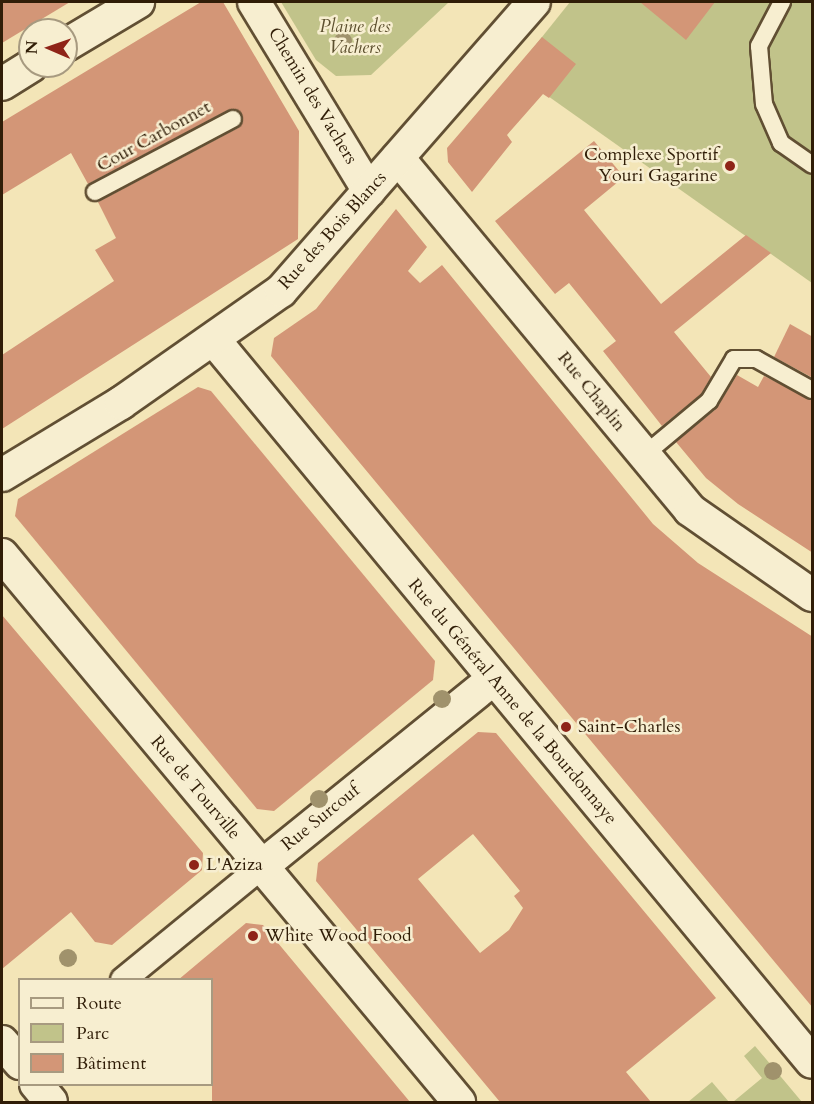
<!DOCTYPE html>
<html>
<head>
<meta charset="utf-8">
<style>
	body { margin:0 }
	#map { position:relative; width:814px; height:1104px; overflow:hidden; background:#f3e5b7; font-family:Cardo,serif }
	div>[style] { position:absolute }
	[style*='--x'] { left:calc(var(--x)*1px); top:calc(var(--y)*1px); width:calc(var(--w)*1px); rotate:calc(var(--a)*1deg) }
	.green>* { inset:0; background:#c1c38a }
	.building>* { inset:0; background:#d39677 }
	.roads { filter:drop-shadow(2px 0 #614f33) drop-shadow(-2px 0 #614f33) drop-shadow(0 2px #614f33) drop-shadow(0 -2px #614f33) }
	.service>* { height:16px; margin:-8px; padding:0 8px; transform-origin:8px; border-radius:8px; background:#f7eed0 }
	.pedestrian>* { height:24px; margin:-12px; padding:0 12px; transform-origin:12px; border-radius:12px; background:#f7eed0 }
	.minor>* { height:32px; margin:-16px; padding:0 16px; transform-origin:16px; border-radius:16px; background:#f7eed0 }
	.trees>* { width:18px; height:18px; margin:-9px; border-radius:50%; background:#a0926c }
	.dots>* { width:16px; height:16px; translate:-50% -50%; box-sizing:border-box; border:3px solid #f7eed0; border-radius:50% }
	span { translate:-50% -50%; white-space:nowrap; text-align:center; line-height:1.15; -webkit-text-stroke:5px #f7eed0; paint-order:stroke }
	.park-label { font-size:18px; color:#5c4f2e; font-style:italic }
	.street-label { font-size:18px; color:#301d07 }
	.poi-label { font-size:18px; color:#301d07 }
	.right { translate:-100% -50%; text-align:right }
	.left { translate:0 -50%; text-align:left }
	.frame { position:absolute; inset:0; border:3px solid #301d07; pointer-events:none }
	.legend { position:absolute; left:18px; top:978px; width:195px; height:108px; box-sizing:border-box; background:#f7eed0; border:2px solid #a79a80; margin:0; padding:8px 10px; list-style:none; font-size:18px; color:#301d07 }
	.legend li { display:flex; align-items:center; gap:12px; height:30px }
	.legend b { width:30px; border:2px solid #a79a80 }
	.north { position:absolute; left:18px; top:18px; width:60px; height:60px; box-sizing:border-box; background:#f7eed0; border:2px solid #a79a80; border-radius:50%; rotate:272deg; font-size:16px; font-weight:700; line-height:24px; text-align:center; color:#301d07 }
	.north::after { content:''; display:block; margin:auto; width:21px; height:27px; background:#8f2418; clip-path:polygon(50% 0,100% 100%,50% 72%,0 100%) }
</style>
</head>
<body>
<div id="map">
	<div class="green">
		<i style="clip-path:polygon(281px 2px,449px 2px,371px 75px,336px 76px,316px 60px)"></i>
		<i style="clip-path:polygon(570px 2px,812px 2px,812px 283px,514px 72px)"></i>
		<i style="clip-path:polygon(755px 1046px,802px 1102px,733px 1102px,762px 1078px,744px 1056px)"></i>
		<i style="clip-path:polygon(712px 1082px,729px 1102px,688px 1102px)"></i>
	</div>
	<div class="building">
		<i style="clip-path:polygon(2px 2px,70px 2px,2px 43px)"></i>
		<i style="clip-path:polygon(201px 2px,223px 2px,299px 131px,298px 239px,2px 429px,2px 355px,114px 281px,95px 250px,116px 238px,98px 202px,238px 128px,243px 119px,238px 110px,228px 110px,88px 184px,71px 153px,2px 195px,2px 122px)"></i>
		<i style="clip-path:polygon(640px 2px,715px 2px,686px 40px)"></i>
		<i style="clip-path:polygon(542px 37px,576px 64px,549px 98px,543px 94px,507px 135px,512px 142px,472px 192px,448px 162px,447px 148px)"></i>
		<i style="clip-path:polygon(594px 141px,624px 177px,584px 210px,661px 304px,746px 235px,771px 253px,674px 332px,711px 377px,701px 394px,662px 426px,603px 351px,616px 341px,569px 283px,555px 294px,495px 221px)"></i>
		<i style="clip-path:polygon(396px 209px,427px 247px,408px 271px,420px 283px,442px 265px,653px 524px,698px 563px,813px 637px,813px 1008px,271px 356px,274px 338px,316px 309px)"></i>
		<i style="clip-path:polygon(790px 324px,813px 337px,813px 378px,774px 357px)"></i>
		<i style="clip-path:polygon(737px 375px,758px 387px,764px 376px,813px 400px,813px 553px,738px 504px,706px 478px,676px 442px,716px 409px)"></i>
		<i style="clip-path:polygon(198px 387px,211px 391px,435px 661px,433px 680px,274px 811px,257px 809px,15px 516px,18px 499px)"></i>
		<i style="clip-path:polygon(2px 615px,203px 853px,202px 870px,112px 945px,95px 942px,71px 912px,2px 969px)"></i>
		<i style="clip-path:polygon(evenodd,478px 732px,496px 733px,716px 998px,626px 1072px,651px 1102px,500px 1102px,316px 881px,318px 863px,478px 732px,473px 834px,520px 891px,514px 896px,523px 908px,509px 930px,480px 953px,418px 879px,473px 834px)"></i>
		<i style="clip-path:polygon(246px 923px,263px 925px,410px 1102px,212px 1102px,212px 980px,178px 980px)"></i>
	</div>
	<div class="roads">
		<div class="service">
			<i style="--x:782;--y:2;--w:50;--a:117.6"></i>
			<i style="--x:759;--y:46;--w:58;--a:85.1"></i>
			<i style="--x:764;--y:104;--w:43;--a:66.4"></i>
			<i style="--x:781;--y:143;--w:38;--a:35"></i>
			<i style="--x:95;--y:192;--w:156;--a:-27.9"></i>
			<i style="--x:643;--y:456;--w:86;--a:-39.8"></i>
			<i style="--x:709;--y:401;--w:49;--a:-59.2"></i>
			<i style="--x:734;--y:359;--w:22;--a:0"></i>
			<i style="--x:756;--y:359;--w:64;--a:29"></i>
		</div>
		<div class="pedestrian">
			<i style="--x:123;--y:980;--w:178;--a:-39.3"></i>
		</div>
		<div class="minor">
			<i style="--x:254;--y:2;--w:221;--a:58.7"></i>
			<i style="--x:66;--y:45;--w:84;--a:-30.8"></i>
			<i style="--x:2;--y:84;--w:34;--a:-32"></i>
			<i style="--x:398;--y:158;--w:457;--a:50.3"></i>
			<i style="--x:690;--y:510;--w:149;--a:34.9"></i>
			<i style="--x:214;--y:340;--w:937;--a:50.37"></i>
			<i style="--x:2;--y:475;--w:139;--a:-31.2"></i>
			<i style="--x:121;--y:403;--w:195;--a:-35"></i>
			<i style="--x:281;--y:291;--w:384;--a:-48.8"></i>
			<i style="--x:2;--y:555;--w:713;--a:50.12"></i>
			<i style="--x:261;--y:867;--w:297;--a:-39"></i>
			<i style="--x:2;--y:1042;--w:28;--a:49"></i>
			<i style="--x:36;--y:1084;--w:23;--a:50"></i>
		</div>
	</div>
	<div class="trees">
		<i style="left:343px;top:41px"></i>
		<i style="left:442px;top:699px"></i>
		<i style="left:319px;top:799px"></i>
		<i style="left:68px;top:958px"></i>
		<i style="left:773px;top:1071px"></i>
	</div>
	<div class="dots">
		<i style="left:730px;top:166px;background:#8f2418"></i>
		<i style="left:566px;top:727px;background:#8f2418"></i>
		<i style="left:194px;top:865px;background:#8f2418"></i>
		<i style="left:253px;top:936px;background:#8f2418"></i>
	</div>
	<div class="park-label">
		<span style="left:355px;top:38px">Plaine des<br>Vachers</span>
	</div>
	<div class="street-label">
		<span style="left:312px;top:96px;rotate:59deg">Chemin des Vachers</span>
		<span style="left:154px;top:137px;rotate:-29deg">Cour Carbonnet</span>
		<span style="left:333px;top:231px;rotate:-48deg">Rue des Bois Blancs</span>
		<span style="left:591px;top:392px;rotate:51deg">Rue Chaplin</span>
		<span style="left:512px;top:702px;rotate:50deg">Rue du Général Anne de la Bourdonnaye</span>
		<span style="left:195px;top:788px;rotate:50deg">Rue de Tourville</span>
		<span style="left:321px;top:818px;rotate:-39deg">Rue Surcouf</span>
	</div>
	<div class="poi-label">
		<span class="right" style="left:718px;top:166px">Complexe Sportif<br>Youri Gagarine</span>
		<span class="left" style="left:578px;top:727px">Saint-Charles</span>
		<span class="left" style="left:206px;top:865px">L'Aziza</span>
		<span class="left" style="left:265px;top:936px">White Wood Food</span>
	</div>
	<div class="frame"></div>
	<ul class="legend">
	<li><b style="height:8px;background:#f7eed0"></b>Route</li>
	<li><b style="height:16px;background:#c1c38a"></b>Parc</li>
	<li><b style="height:16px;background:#d39677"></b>Bâtiment</li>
	</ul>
	<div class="north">N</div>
</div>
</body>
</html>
